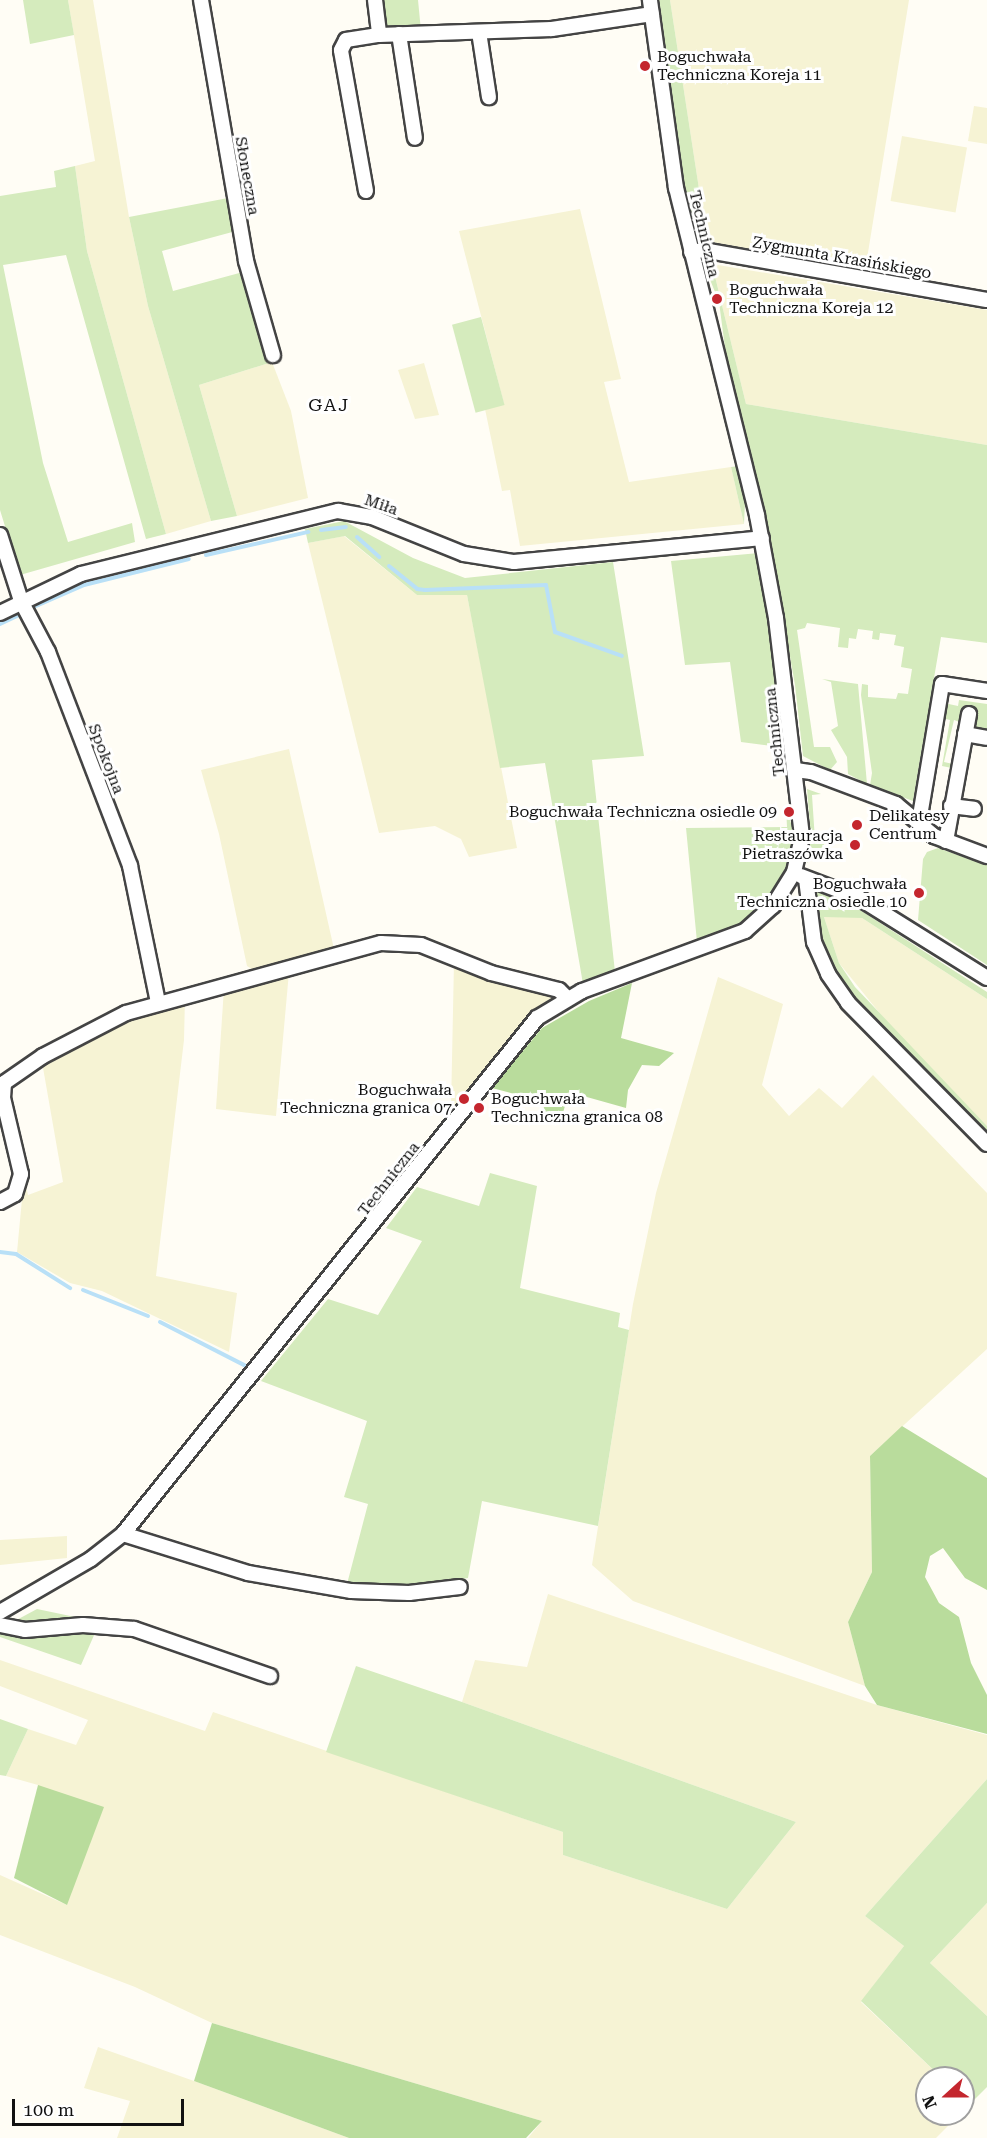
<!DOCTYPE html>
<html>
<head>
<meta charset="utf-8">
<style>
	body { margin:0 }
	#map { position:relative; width:987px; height:2138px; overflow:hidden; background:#fffdf5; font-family:"Roboto Serif",serif }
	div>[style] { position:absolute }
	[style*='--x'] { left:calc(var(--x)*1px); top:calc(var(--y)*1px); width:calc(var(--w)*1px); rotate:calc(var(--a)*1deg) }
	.farmland>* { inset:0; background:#f6f3d4; transform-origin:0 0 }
	.green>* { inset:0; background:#d5ebbd; transform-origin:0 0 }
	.forest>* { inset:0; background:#b9dc9c }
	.stream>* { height:4px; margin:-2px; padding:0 2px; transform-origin:2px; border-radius:2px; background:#b9e0f7 }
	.roads { filter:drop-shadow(2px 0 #444) drop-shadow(-2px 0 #444) drop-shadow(0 2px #444) drop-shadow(0 -2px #444) }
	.minor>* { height:14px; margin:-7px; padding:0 7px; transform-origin:7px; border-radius:7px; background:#fff }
	.dots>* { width:16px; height:16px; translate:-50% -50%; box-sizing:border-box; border:3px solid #fff; border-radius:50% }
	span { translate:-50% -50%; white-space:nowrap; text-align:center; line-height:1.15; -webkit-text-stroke:6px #fff; paint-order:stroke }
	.poi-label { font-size:16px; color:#111 }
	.left { translate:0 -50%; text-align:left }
	.right { translate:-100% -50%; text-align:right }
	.street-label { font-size:16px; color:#111 }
	.neighbourhood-label { font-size:18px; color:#111; letter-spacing:1.5px }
	.north { position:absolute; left:915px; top:2066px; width:60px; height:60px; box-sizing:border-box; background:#fff; border:2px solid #a0a0a0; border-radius:50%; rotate:249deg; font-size:16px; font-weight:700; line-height:24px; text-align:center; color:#111 }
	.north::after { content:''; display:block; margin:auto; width:21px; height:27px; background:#c4262e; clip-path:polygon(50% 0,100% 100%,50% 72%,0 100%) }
	.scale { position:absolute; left:12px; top:2099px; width:172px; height:27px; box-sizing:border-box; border:3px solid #111; border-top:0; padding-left:8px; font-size:18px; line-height:21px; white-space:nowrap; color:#111; -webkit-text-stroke:4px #fff; paint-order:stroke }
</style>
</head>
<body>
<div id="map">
	<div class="farmland">
		<i style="clip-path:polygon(68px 0,93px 0,129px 217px,148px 306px,211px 521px,166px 534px,87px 251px,75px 166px,95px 161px)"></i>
		<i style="clip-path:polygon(670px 0,909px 0,865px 271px,707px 241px)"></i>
		<i style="clip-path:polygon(974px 106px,987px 108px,987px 144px,968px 141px)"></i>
		<i style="left:902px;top:136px;width:66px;height:66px;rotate:10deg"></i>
		<i style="clip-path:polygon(580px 209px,621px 379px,604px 382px,629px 482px,731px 467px,744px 524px,520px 546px,510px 490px,502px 491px,485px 409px,504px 404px,459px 231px)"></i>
		<i style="clip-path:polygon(712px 264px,987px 310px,987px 445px,746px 404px)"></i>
		<i style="clip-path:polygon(272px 362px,291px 411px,308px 498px,237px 516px,199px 385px)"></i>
		<i style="clip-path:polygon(424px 363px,439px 415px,415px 419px,398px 370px)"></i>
		<i style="clip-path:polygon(344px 536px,417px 595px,467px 595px,517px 848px,469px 857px,461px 839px,435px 826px,379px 833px,308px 543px)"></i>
		<i style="clip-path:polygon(289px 749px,334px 949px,255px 971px,247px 966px,219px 834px,201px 770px)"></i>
		<i style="clip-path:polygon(847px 915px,862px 918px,987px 999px,987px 1126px,895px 1032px,839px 963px,824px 917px)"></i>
		<i style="clip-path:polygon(454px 961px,553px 994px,554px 997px,513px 1034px,454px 1111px,451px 1109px)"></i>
		<i style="clip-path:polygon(289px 972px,276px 1116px,216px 1109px,224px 988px)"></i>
		<i style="clip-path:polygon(718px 977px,783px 1004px,762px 1085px,789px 1116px,819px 1088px,842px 1108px,873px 1075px,987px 1193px,987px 1349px,870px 1456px,872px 1572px,848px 1622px,865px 1686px,633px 1601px,592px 1565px,633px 1304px,656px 1193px)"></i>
		<i style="clip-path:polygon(185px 998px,184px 1040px,156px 1276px,237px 1293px,229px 1352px,102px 1291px,70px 1283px,17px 1252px,24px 1178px,28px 1195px,63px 1182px,42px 1062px,115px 1021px)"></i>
		<i style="clip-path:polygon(67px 1536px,67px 1558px,0 1565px,0 1540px)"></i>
		<i style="clip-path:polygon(548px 1594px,877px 1705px,987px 1735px,987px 1779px,865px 1916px,904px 1946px,861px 2002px,942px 2078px,927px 2078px,927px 2114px,960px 2114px,936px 2138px,528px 2138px,542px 2121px,212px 2023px,135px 1987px,0 1935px,0 1875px,67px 1905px,38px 1785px,6px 1776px,28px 1729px,76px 1745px,88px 1720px,0 1686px,0 1660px,205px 1731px,213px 1712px,563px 1832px,563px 1855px,727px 1909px,796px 1822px,462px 1702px,475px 1660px,527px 1667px)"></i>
		<i style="clip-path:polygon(987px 1903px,987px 2016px,930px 1963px)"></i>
		<i style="clip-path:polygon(98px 2047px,194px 2081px,349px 2138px,117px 2138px,130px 2101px,84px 2088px)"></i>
	</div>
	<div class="green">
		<i style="clip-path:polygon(23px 0,68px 0,74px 35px,30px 44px)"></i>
		<i style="clip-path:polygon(377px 0,418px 0,421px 31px,389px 33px,380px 23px)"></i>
		<i style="clip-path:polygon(659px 0,670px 0,707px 241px,697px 239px,685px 188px)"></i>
		<i style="clip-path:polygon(75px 166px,87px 251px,166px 534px,146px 539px,66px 255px,3px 265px,43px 463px,68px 542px,132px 523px,135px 542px,20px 575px,0 510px,0 196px,56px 187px,54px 171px)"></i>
		<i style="clip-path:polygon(228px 198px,236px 231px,162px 251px,173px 291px,243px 272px,250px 303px,272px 362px,199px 385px,237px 516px,211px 521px,148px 306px,129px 217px)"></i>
		<i style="clip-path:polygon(703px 262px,712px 264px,746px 404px,987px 445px,987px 643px,941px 637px,913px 801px,870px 785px,872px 773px,861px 695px,862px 684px,868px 685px,868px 697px,896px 699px,898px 693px,908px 694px,912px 669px,901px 667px,904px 647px,894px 645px,896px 635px,880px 633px,879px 640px,872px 639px,873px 631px,858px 629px,856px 639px,849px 638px,848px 648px,838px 647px,840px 628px,807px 623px,805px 628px,797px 630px,814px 747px,830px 747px,837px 762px,830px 770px,803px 756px,795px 685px,762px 498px,726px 355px,719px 302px)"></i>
		<i style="left:481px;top:317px;width:91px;height:30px;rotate:75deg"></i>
		<i style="clip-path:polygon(739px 466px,748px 502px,745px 503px,744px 524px,731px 467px)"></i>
		<i style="clip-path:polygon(344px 521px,413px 558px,465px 578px,613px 562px,644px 756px,592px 760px,615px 972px,583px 984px,545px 763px,500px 768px,467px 595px,417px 595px,345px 536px,308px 543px,305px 529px)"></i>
		<i style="clip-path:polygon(759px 553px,786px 745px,781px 747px,741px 742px,730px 662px,685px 665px,671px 561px)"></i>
		<i style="clip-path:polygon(822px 679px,858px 684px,867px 784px,848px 774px,847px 757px,831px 730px,838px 726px,831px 682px)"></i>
		<i style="clip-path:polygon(959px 700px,987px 704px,987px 732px,954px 720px,944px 762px,953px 764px,952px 768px,942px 766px,950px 720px,942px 718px,944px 703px,958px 706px)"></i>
		<i style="clip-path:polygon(807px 789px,821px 794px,812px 795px,815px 840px,822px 840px,824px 845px,807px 863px,811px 836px)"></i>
		<i style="clip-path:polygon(786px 807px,796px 840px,793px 859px,774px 896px,747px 923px,697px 942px,686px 828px,787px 827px)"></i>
		<i style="clip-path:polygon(938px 848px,969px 859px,987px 861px,987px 965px,918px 920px,923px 859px,927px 852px)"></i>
		<i style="clip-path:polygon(811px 888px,860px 910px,987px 992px,987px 999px,862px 918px,824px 917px,839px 963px,855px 987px,987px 1126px,987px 1139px,856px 1006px,824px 958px)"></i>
		<i style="clip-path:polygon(490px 1173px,537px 1186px,520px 1288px,620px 1313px,618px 1327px,629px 1330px,598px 1526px,482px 1501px,468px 1578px,405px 1588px,347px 1584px,368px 1504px,344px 1497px,367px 1421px,261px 1381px,328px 1299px,378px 1315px,422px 1241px,386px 1228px,417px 1187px,479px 1206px)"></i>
		<i style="clip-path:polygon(37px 1609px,99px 1622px,11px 1623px)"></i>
		<i style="clip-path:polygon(0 1628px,46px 1635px,95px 1633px,81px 1665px,0 1637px)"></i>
		<i style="clip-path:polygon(356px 1666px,462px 1702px,796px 1822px,727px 1909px,563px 1855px,563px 1832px,326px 1752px)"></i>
		<i style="clip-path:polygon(0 1719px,28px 1729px,6px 1776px,0 1775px)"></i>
		<i style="clip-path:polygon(987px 1779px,987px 1903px,930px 1963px,987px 2016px,987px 2087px,970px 2104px,963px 2098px,963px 2078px,942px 2078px,861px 2001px,904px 1946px,865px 1916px)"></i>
	</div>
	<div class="forest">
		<i style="clip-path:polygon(632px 983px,621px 1038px,674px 1053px,659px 1066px,642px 1065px,628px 1090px,626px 1108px,569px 1092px,560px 1123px,546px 1115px,542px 1101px,492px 1088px,542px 1028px,589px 1001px)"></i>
		<i style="clip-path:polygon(902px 1426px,987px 1478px,987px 1590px,965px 1578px,943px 1548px,930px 1556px,925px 1577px,939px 1603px,959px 1617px,971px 1663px,987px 1695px,987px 1734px,877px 1705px,865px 1686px,848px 1622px,872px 1572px,870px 1456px)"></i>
		<i style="clip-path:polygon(38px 1785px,104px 1807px,67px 1905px,14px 1878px)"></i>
		<i style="clip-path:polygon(212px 2023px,542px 2121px,526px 2138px,349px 2138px,194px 2081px)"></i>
	</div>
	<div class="stream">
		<i style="--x:321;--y:530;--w:25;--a:-7"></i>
		<i style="--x:357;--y:537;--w:30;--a:42"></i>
		<i style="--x:206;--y:555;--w:105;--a:-12.7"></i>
		<i style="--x:389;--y:566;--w:36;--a:39"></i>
		<i style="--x:417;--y:589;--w:8;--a:7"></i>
		<i style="--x:425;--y:590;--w:121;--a:-2.4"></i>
		<i style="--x:546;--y:585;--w:48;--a:79.2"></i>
		<i style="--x:555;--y:632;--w:71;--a:19.7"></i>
		<i style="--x:36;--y:606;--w:52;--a:-23.6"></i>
		<i style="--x:84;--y:585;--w:108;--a:-13.9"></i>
		<i style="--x:0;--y:624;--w:23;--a:-25"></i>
		<i style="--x:0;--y:1252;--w:16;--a:7"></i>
		<i style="--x:16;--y:1254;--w:64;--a:32.2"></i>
		<i style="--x:83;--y:1290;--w:70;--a:21.8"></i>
		<i style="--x:160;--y:1322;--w:99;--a:27.1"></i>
	</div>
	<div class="roads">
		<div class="minor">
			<i style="--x:201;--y:0;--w:265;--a:80.2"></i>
			<i style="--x:246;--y:261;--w:98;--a:74"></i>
			<i style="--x:375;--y:0;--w:35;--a:83"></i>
			<i style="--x:479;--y:32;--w:66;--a:81.3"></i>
			<i style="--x:399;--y:34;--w:105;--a:81.3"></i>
			<i style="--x:366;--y:191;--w:143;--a:-100.1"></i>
			<i style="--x:341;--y:50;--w:11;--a:-63"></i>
			<i style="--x:346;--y:40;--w:33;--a:-9"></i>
			<i style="--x:379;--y:35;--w:173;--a:-2"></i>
			<i style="--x:552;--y:29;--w:101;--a:-8.5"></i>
			<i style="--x:691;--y:252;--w:12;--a:-9"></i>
			<i style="--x:703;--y:250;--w:288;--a:10"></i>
			<i style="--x:0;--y:535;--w:69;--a:72.3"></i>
			<i style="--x:21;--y:601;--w:58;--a:62.1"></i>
			<i style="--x:48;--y:652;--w:229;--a:69"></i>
			<i style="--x:130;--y:866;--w:139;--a:78.4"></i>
			<i style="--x:0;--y:613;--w:90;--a:-25.7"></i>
			<i style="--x:81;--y:574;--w:265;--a:-13.8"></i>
			<i style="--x:338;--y:511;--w:35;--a:10"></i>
			<i style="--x:372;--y:517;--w:99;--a:21.9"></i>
			<i style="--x:464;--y:554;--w:51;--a:9.1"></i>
			<i style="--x:514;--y:562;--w:249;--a:-5.5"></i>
			<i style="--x:965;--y:734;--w:22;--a:10"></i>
			<i style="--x:796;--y:770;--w:15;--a:8"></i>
			<i style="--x:811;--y:772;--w:91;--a:20.6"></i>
			<i style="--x:896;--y:804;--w:50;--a:40.1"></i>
			<i style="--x:934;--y:836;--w:57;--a:20.7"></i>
			<i style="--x:951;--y:806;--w:23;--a:7"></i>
			<i style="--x:919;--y:822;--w:140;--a:-80.5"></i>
			<i style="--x:942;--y:684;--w:46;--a:8.8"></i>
			<i style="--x:946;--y:841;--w:129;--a:-79.7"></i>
			<i style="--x:801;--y:876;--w:62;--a:20.8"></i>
			<i style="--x:859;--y:898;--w:151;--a:32"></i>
			<i style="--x:806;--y:879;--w:64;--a:82.8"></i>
			<i style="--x:814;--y:942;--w:35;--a:66"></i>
			<i style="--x:828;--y:974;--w:35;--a:55"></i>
			<i style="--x:848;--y:1003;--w:198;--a:45.4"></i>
			<i style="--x:0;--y:1202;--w:17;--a:-28"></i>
			<i style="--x:15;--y:1194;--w:21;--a:-73"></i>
			<i style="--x:21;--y:1174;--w:78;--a:-103.3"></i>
			<i style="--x:3;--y:1098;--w:15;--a:-86"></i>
			<i style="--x:4;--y:1083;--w:47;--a:-34.7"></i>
			<i style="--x:43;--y:1056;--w:93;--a:-27.4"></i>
			<i style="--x:126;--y:1013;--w:264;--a:-15.4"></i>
			<i style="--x:381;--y:943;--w:40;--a:2.9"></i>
			<i style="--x:421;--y:945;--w:75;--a:21.8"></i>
			<i style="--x:491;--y:973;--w:70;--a:14"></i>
			<i style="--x:559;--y:990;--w:11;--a:45"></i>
			<i style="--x:123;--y:1534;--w:131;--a:17.3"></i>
			<i style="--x:248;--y:1573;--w:105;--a:9.9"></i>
			<i style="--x:351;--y:1591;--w:58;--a:2"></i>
			<i style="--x:409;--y:1593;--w:51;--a:-6.7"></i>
			<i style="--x:0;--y:1612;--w:105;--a:-30.2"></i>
			<i style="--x:91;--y:1559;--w:41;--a:-38"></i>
			<i style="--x:123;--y:1534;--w:662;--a:-51.26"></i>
			<i style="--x:537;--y:1018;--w:52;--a:-31"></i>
			<i style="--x:582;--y:991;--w:174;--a:-20.2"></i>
			<i style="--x:745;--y:931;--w:38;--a:-42"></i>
			<i style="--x:773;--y:906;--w:40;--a:-58"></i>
			<i style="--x:794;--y:872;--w:37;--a:-77"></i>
			<i style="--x:802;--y:836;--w:220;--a:-96.8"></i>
			<i style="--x:776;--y:618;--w:105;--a:-100.5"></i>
			<i style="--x:757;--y:515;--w:337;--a:-103.9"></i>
			<i style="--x:676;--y:188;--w:190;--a:-97.9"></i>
			<i style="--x:0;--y:1625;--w:25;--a:11"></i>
			<i style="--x:25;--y:1630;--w:58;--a:-4.9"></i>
			<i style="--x:83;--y:1625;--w:51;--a:4.5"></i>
			<i style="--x:134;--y:1629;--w:144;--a:19.1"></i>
		</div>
	</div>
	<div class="dots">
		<i style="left:645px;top:66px;background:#c4262e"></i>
		<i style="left:717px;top:299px;background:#c4262e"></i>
		<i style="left:789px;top:812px;background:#c4262e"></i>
		<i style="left:857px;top:825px;background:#c4262e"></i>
		<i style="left:855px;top:845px;background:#c4262e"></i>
		<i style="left:919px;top:893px;background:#c4262e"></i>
		<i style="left:464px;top:1099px;background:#c4262e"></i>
		<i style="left:479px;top:1108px;background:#c4262e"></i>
	</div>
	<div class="poi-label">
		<span class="left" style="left:657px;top:66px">Boguchwała<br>Techniczna Koreja 11</span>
		<span class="left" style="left:729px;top:299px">Boguchwała<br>Techniczna Koreja 12</span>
		<span class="right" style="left:777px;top:812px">Boguchwała Techniczna osiedle 09</span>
		<span class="left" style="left:869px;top:825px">Delikatesy<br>Centrum</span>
		<span class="right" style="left:843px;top:845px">Restauracja<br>Pietraszówka</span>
		<span class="right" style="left:907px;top:893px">Boguchwała<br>Techniczna osiedle 10</span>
		<span class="right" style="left:452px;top:1099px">Boguchwała<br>Techniczna granica 07</span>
		<span class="left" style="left:491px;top:1108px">Boguchwała<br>Techniczna granica 08</span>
	</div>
	<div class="street-label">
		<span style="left:247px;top:176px;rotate:80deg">Słoneczna</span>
		<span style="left:704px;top:234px;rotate:77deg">Techniczna</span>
		<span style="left:842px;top:258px;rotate:10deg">Zygmunta Krasińskiego</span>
		<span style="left:381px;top:505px;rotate:19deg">Miła</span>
		<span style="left:775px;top:732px;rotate:-96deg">Techniczna</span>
		<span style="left:106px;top:759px;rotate:69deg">Spokojna</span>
		<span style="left:389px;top:1179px;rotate:-52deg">Techniczna</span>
	</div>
	<div class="neighbourhood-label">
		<span style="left:329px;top:405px">GAJ</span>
	</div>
	<div class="north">N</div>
	<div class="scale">100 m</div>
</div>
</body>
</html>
